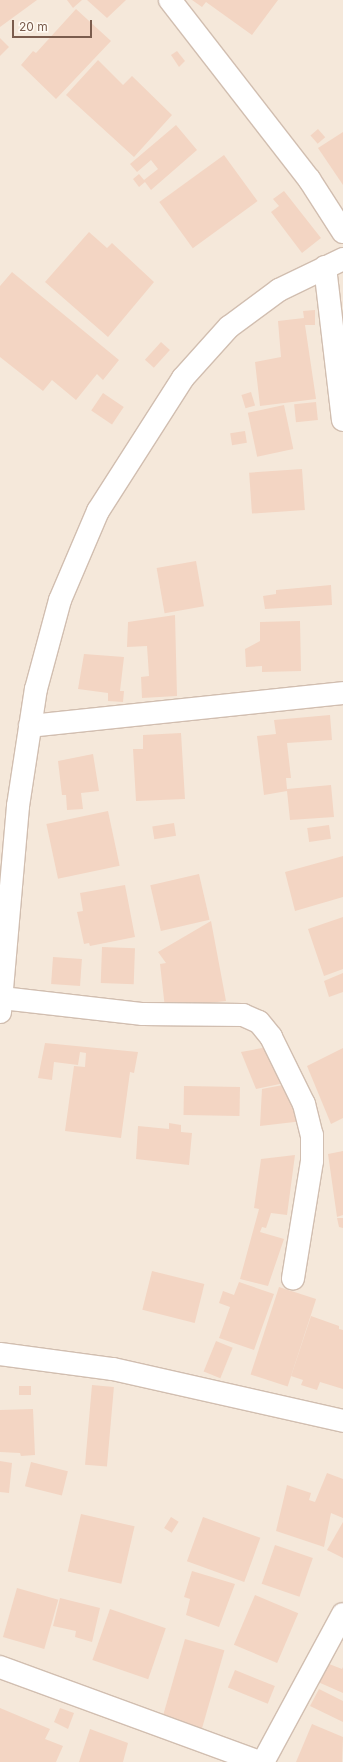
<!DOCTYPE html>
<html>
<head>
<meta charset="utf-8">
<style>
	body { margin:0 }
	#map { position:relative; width:343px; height:1762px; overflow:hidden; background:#fdf6ec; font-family:Inter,sans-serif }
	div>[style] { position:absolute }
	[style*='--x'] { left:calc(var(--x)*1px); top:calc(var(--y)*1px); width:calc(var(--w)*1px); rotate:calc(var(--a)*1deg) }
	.residential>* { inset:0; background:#f5e8da; transform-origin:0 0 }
	.building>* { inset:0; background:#f3d5c3; transform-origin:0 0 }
	.roads { filter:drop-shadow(1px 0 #d1beb0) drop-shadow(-1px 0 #d1beb0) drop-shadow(0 1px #d1beb0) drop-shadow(0 -1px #d1beb0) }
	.minor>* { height:22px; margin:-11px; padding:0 11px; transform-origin:11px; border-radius:11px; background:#fff }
	.tertiary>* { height:22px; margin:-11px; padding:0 11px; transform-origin:11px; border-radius:11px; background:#fff }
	span { translate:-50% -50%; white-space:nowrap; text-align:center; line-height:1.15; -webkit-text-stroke:3px #fffaf3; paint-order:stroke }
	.scale { position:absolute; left:12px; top:20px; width:80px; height:18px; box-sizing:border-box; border:2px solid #7a5c4d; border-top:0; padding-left:5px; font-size:12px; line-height:14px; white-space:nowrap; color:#7a5c4d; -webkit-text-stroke:3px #fffaf3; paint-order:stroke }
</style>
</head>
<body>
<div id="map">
	<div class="residential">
		<i style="left:0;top:0;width:343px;height:1762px"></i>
	</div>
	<div class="building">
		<i style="clip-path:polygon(0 0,37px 0,0 27px)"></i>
		<i style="clip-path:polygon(67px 0,82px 0,73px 8px)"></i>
		<i style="clip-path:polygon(87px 0,126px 0,107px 18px)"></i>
		<i style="clip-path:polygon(192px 0,278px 0,252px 35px,206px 2px,202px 7px)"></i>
		<i style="clip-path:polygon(76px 9px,111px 41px,56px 99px,21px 65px,33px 51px,36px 53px)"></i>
		<i style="clip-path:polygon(0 38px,9px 47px,0 56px)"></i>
		<i style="clip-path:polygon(177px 51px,185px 61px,179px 67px,171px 55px)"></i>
		<i style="clip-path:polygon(98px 60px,123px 85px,132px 76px,172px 115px,134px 157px,66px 95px)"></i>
		<i style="clip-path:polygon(176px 125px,197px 150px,151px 190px,145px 182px,139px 187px,133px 179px,139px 174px,144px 180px,158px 169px,151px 160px,137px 172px,130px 164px)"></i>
		<i style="left:318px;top:129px;width:11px;height:10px;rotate:49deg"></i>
		<i style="clip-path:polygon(343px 132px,343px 185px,318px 148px)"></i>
		<i style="left:224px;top:155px;width:57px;height:80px;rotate:54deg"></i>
		<i style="clip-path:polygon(284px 191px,321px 238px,302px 253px,271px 212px,279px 206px,273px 199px)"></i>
		<i style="clip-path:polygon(89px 232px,107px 248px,112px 243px,154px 282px,108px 337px,45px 282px)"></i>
		<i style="clip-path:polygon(12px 272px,119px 360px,103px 380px,97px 374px,76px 400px,52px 380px,43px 391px,0 357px,0 286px)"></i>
		<i style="clip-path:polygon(315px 310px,315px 325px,305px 325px,316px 399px,260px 406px,255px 362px,281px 357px,278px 321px,304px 318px,303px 311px)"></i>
		<i style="left:161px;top:342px;width:12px;height:24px;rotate:42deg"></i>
		<i style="left:251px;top:392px;width:14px;height:10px;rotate:73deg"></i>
		<i style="left:103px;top:393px;width:25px;height:21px;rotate:34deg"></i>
		<i style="left:316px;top:402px;width:18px;height:22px;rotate:84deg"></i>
		<i style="left:284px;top:405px;width:45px;height:37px;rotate:78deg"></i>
		<i style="left:245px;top:431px;width:12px;height:15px;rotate:81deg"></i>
		<i style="left:302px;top:469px;width:41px;height:53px;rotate:86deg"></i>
		<i style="left:196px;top:561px;width:46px;height:40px;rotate:80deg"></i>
		<i style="clip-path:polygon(331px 585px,332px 605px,265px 609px,263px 596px,276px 594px,276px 590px)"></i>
		<i style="clip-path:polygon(175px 615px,177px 696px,142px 698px,141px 677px,149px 676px,147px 646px,127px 647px,128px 622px)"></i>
		<i style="clip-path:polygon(300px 621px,301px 671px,262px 672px,262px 666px,246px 667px,245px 649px,260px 641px,260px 622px)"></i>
		<i style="clip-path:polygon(84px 654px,124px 657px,120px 691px,124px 691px,123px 702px,108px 701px,108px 693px,78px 689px)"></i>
		<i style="clip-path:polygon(330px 715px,332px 740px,287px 743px,291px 778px,286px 778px,287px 789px,331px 785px,334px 817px,290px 820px,287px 791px,264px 795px,257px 736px,276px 734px,274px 720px)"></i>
		<i style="clip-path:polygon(181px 733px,185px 799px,136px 801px,133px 749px,143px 749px,143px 735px)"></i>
		<i style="clip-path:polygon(93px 754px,99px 791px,81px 793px,83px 809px,67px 810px,66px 795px,62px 795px,58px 761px)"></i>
		<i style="left:108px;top:811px;width:56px;height:63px;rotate:78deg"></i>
		<i style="left:174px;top:823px;width:13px;height:22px;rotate:81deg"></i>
		<i style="left:329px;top:825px;width:14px;height:22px;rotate:82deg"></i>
		<i style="clip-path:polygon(343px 856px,343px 897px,295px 911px,285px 872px)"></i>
		<i style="left:199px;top:874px;width:47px;height:50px;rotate:77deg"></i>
		<i style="clip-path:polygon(125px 885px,135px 937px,90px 946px,89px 943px,84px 944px,77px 912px,83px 911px,80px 893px)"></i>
		<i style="clip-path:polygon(343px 917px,343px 969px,324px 976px,308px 929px)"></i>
		<i style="clip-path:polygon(211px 921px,226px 1001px,165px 1008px,160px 964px,166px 963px,158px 952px)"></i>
		<i style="left:102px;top:947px;width:33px;height:36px;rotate:2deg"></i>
		<i style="left:53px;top:957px;width:29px;height:27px;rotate:4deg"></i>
		<i style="clip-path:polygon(343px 973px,343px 992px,329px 997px,324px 981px)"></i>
		<i style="clip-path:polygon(45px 1043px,138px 1052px,134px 1073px,130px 1072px,121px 1138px,65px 1131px,74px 1066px,85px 1067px,86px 1053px,80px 1052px,78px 1065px,54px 1062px,52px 1080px,38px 1078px)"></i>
		<i style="clip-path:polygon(273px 1046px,289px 1082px,256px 1089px,241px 1052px)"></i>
		<i style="clip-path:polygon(343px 1048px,343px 1118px,331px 1124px,307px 1066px)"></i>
		<i style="clip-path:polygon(288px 1084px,303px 1121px,260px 1126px,262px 1089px)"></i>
		<i style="left:184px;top:1086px;width:56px;height:29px;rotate:1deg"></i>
		<i style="clip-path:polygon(169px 1123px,181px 1125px,181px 1132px,192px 1133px,189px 1165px,136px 1159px,138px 1126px,169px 1129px)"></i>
		<i style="clip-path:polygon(343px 1151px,343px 1215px,337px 1217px,328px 1154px)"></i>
		<i style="clip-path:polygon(295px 1155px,287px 1215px,271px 1213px,266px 1228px,262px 1227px,260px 1232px,284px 1239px,268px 1286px,240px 1279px,259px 1209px,254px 1208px,261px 1159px)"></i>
		<i style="clip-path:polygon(337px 1218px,343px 1218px,343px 1228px,339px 1227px)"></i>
		<i style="left:152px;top:1271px;width:54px;height:40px;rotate:14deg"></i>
		<i style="clip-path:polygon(239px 1282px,274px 1294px,254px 1350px,219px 1338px,230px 1307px,219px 1303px,223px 1291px,234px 1295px)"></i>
		<i style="left:279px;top:1287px;width:39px;height:92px;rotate:18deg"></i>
		<i style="clip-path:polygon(311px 1316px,339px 1326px,339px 1329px,343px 1330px,343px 1389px,320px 1382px,317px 1390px,301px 1385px,303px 1380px,291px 1376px)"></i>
		<i style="left:216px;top:1341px;width:18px;height:33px;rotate:22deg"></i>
		<i style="left:92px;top:1385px;width:22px;height:80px;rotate:5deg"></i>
		<i style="left:19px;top:1386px;width:12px;height:9px"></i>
		<i style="clip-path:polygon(33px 1409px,35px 1455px,21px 1456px,20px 1453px,0 1452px,0 1410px)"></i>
		<i style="clip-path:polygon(0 1461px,12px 1463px,9px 1493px,0 1492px)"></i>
		<i style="left:31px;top:1462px;width:38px;height:25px;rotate:14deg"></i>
		<i style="clip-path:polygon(327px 1473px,343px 1479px,343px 1518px,331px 1513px,324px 1547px,276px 1531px,287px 1485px,311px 1493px,309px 1500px,315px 1502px)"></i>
		<i style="left:81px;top:1514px;width:55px;height:59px;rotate:13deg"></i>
		<i style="left:171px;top:1517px;width:9px;height:13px;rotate:32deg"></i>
		<i style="left:203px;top:1517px;width:61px;height:47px;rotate:20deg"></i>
		<i style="clip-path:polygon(343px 1522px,343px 1558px,327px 1550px)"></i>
		<i style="left:275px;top:1545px;width:40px;height:41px;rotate:19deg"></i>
		<i style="clip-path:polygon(192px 1571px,235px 1584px,219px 1627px,186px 1615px,190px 1599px,184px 1597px)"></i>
		<i style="left:17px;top:1588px;width:43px;height:51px;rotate:16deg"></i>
		<i style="left:255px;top:1595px;width:47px;height:54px;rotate:23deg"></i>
		<i style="clip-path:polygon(60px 1598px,100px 1608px,92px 1642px,75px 1637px,76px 1631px,53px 1626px)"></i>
		<i style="left:110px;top:1609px;width:59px;height:54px;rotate:19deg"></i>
		<i style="left:185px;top:1639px;width:41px;height:83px;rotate:16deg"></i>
		<i style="clip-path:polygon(324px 1662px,342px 1669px,343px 1667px,343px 1693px,318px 1682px)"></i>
		<i style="left:235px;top:1670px;width:43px;height:19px;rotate:22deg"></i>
		<i style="clip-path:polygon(319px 1689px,343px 1701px,343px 1722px,310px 1706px)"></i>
		<i style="clip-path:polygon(0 1708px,50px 1729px,45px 1739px,63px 1746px,56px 1762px,0 1762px)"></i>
		<i style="clip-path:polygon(60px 1708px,74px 1713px,68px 1729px,54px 1722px)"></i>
		<i style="clip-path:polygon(312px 1724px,343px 1737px,342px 1762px,296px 1762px)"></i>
		<i style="clip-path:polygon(90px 1729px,128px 1743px,123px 1762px,79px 1762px)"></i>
	</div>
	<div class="roads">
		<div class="minor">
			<i style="--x:170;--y:0;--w:227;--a:52.2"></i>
			<i style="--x:309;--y:179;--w:63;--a:57.3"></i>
			<i style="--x:325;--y:267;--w:154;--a:83.3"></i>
			<i style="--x:30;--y:726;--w:315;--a:-6"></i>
			<i style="--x:2;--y:998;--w:142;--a:6.5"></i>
			<i style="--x:143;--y:1014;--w:100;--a:0.6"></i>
			<i style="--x:243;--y:1015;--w:17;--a:24"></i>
			<i style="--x:259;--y:1022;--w:19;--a:51"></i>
			<i style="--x:271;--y:1037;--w:75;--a:63.8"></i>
			<i style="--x:304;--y:1104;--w:32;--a:76"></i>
			<i style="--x:312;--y:1135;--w:26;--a:90"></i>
			<i style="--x:312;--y:1161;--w:119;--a:99.2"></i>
			<i style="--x:0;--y:1354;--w:114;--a:7.6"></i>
			<i style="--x:113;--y:1369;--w:236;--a:12.7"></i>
			<i style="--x:0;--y:1667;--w:277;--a:20.1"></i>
			<i style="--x:263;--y:1762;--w:168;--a:-61.6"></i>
		</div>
		<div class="tertiary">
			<i style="--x:0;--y:1012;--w:207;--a:-85"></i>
			<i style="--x:18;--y:806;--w:118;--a:-81.3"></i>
			<i style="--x:36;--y:689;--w:92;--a:-74.9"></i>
			<i style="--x:60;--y:600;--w:97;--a:-66.9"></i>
			<i style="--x:98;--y:511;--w:158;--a:-57.4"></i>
			<i style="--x:183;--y:378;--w:69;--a:-48"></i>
			<i style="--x:229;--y:327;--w:62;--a:-36.5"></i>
			<i style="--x:279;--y:290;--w:71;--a:-25.8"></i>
		</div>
	</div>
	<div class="scale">20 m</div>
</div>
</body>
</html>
